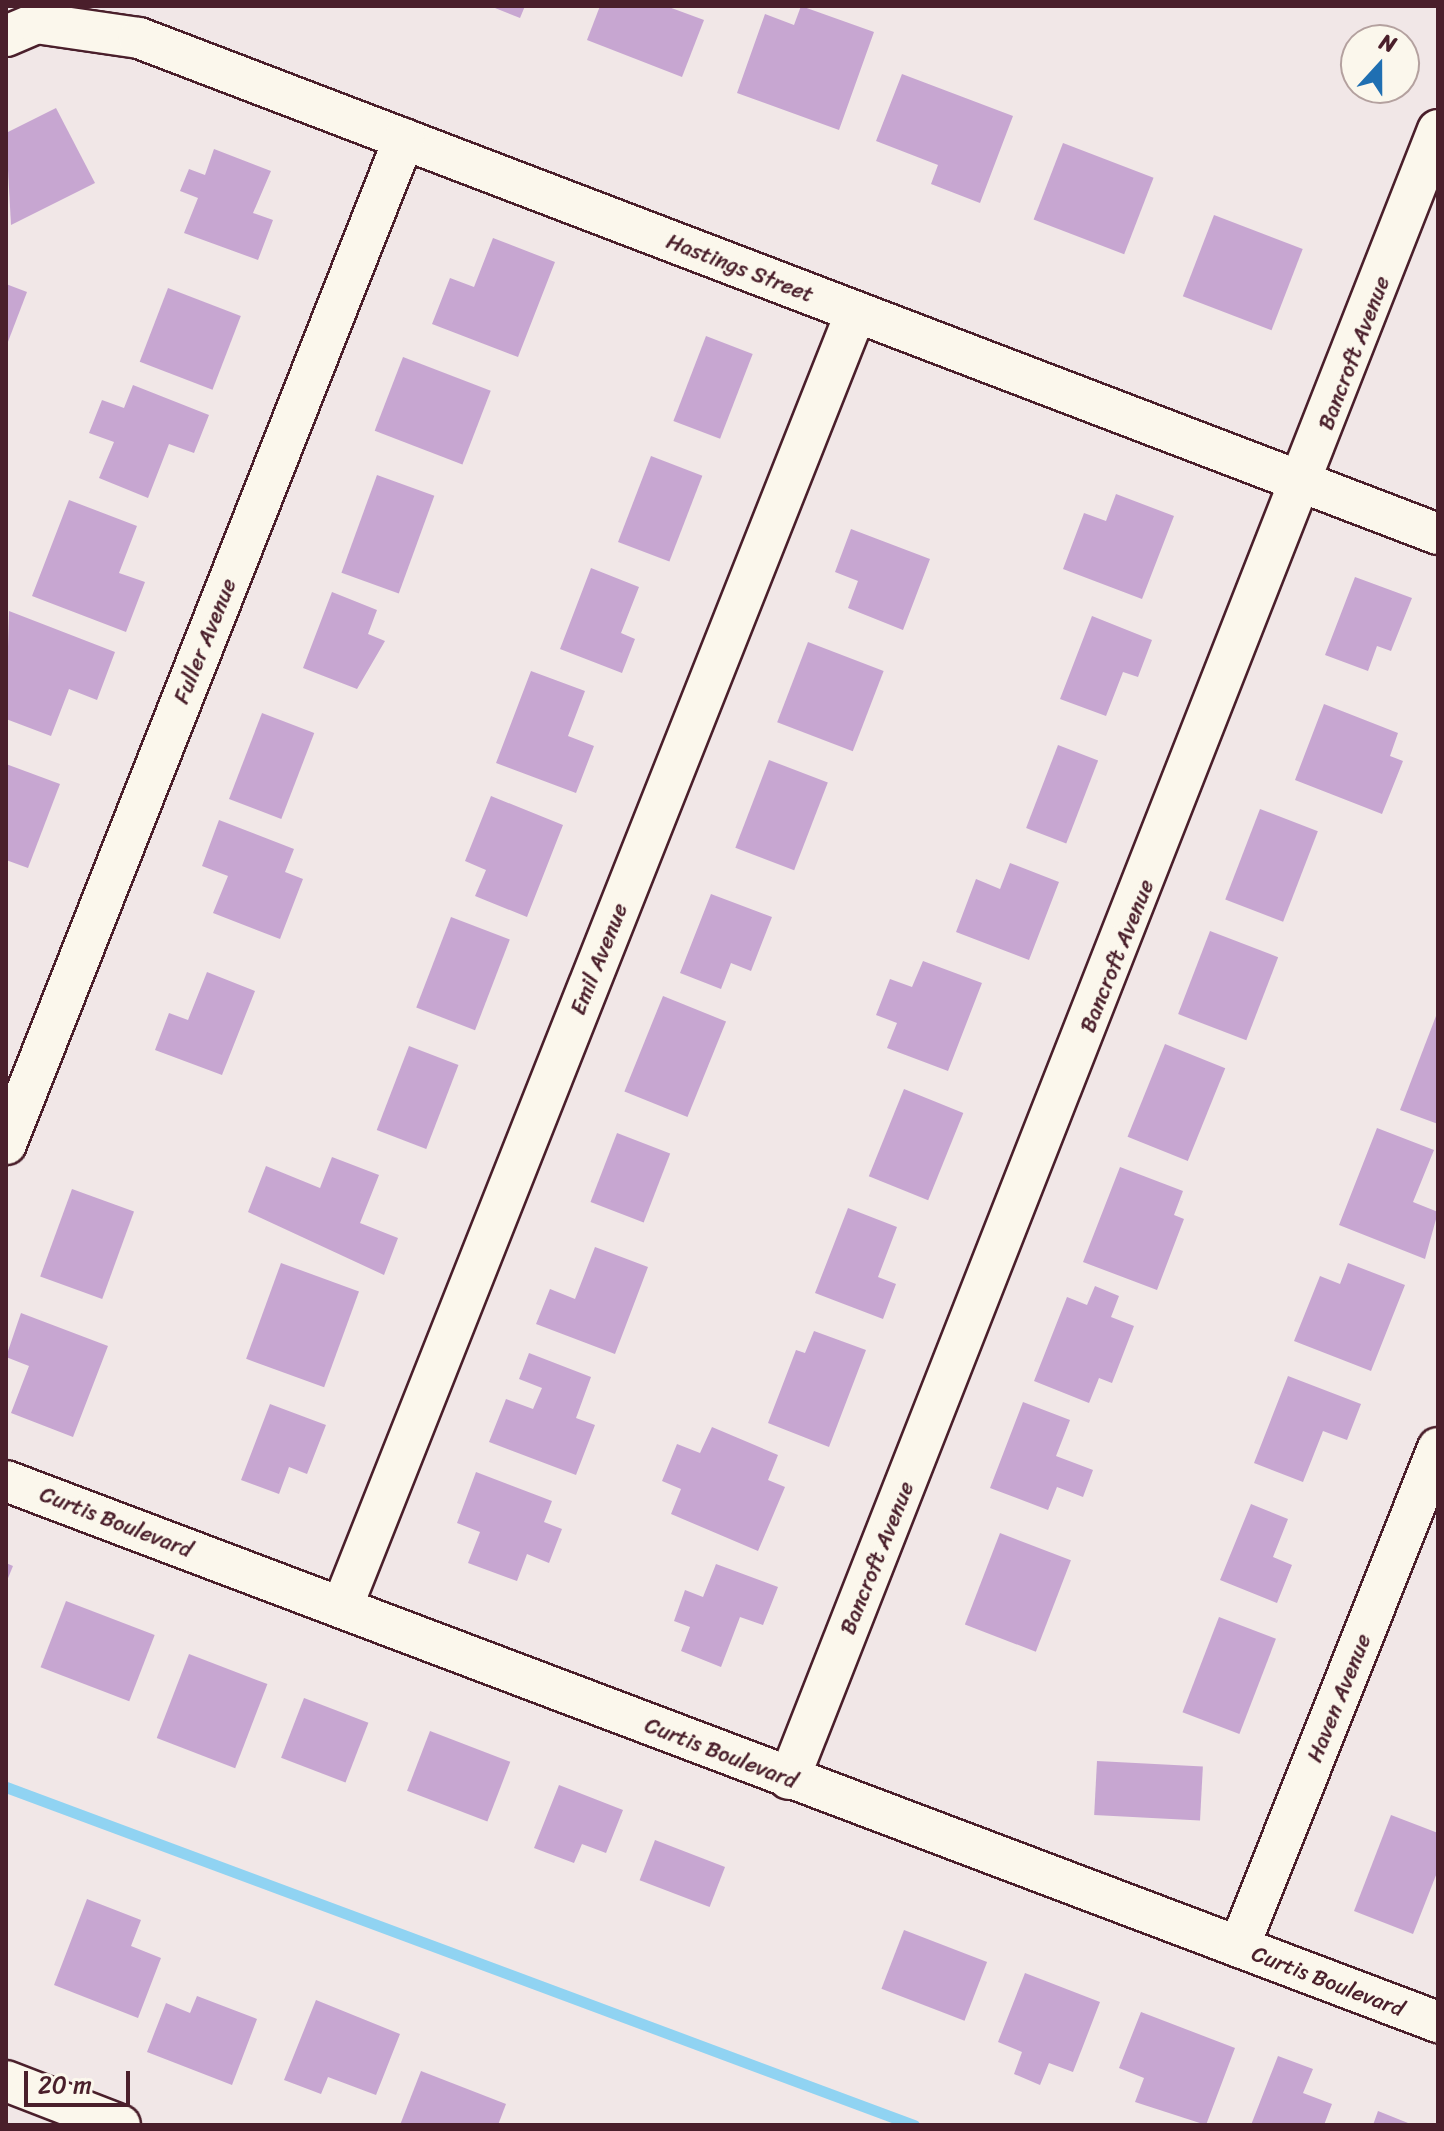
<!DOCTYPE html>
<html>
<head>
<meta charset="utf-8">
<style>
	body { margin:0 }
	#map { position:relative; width:1444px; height:2131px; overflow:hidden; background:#f1e7e7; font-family:Sriracha,sans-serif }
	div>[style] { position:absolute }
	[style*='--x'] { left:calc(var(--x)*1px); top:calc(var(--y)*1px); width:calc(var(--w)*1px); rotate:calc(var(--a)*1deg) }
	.stream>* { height:11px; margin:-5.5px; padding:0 5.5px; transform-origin:5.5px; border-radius:5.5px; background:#90d3f2 }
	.building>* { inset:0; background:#c7a6d1; transform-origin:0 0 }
	.roads { filter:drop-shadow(2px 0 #4a1f2b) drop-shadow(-2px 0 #4a1f2b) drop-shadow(0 2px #4a1f2b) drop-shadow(0 -2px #4a1f2b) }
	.minor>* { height:40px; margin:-20px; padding:0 20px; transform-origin:20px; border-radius:20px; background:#fbf7ec }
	span { translate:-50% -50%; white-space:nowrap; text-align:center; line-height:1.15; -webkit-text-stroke:7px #fbf7ec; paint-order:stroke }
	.street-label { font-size:22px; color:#4a1f2b }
	.frame { position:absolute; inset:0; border:8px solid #4a1f2b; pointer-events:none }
	.north { position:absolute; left:1340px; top:24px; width:80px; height:80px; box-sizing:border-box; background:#fbf7ec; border:2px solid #b4a19f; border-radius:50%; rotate:21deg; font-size:22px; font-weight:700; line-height:32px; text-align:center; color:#4a1f2b }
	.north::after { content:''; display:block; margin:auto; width:28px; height:36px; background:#1f6fb2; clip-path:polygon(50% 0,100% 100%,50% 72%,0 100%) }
	.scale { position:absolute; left:24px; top:2071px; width:106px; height:36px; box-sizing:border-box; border:4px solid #4a1f2b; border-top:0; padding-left:10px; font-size:24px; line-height:28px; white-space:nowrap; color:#4a1f2b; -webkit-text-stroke:6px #fbf7ec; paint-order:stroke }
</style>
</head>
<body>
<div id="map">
	<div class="stream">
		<i style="--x:6;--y:1787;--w:969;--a:20.42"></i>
	</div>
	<div class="building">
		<i style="clip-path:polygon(490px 6px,525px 6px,520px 18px)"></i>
		<i style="clip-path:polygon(600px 6px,666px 6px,704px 20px,682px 77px,587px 40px)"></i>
		<i style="clip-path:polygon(801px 6px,874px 32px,839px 130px,737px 93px,765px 14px,794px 25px)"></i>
		<i style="clip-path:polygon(902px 74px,1013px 116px,980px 203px,931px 184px,938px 165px,876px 141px)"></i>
		<i style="clip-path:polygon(56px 108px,95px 183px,11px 225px,6px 133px)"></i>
		<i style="left:1063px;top:143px;width:97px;height:82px;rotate:21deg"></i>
		<i style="clip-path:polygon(214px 149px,271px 171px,253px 213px,273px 220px,258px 260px,184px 233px,198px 198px,180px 191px,189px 169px,205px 175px)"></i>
		<i style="left:1214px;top:215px;width:95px;height:87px;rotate:21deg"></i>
		<i style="clip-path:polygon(493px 238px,555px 262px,518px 357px,432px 324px,450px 278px,474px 287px)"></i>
		<i style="clip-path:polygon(6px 284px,27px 292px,6px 347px)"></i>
		<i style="left:168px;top:288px;width:78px;height:79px;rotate:21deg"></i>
		<i style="left:706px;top:336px;width:50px;height:91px;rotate:21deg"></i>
		<i style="left:403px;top:357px;width:94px;height:79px;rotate:21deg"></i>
		<i style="clip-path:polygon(133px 385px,209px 415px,194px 453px,169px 444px,148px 498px,99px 478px,114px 442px,89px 433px,102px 400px,124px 408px)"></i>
		<i style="left:651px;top:456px;width:55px;height:92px;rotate:21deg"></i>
		<i style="left:377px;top:475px;width:61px;height:104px;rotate:20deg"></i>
		<i style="clip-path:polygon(1116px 494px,1174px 516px,1142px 599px,1063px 569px,1084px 513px,1106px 521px)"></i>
		<i style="clip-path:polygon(69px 500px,137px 526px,119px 573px,145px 582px,126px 632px,32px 596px)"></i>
		<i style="clip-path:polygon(851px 529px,930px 559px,903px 630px,848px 608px,858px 581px,835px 572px)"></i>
		<i style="clip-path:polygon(591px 568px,639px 587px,621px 633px,635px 639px,622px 673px,560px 649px)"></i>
		<i style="clip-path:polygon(1355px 577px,1412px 598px,1391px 651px,1377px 646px,1368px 671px,1325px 655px)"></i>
		<i style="clip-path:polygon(332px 592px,377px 610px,368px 634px,385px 641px,357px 689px,303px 668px)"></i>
		<i style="clip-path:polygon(9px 611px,115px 652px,97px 700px,69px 689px,51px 736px,6px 719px)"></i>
		<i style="clip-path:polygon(1092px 616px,1152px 640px,1138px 677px,1123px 672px,1106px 716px,1060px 699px)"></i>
		<i style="left:808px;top:642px;width:81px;height:86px;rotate:21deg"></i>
		<i style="clip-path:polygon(531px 671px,585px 691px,568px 736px,594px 746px,576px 793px,496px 763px)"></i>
		<i style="clip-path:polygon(1324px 704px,1398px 733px,1390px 756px,1403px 761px,1382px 814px,1295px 780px)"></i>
		<i style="left:262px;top:713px;width:56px;height:92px;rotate:21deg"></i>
		<i style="left:1058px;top:745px;width:43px;height:89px;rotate:21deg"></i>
		<i style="left:769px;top:760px;width:63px;height:94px;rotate:21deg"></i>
		<i style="clip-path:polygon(6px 764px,60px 784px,28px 868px,6px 860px)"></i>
		<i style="clip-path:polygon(491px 796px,563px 825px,527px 917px,475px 896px,486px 870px,465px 861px)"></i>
		<i style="left:1260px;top:809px;width:62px;height:97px;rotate:21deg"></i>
		<i style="clip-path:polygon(219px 820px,294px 849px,285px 872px,303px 879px,280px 939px,213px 913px,228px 876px,202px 866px)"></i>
		<i style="clip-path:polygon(1010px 863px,1059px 882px,1029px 960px,956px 932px,976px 879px,1000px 889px)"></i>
		<i style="clip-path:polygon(711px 894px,772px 917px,751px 971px,731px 963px,721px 989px,680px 973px)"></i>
		<i style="left:451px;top:917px;width:63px;height:97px;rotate:21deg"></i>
		<i style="left:1210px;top:931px;width:73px;height:89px;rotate:21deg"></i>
		<i style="clip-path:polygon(923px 961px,982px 983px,948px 1071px,887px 1048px,897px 1023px,876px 1015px,890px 979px,912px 987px)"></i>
		<i style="clip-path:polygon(207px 972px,255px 991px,222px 1075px,155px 1050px,169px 1013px,188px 1020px)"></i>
		<i style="left:663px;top:996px;width:68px;height:103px;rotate:22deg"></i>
		<i style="clip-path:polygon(1436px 1016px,1438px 1017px,1438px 1124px,1400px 1110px)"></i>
		<i style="left:1165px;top:1044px;width:65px;height:100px;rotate:22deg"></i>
		<i style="left:409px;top:1046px;width:53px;height:90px;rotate:21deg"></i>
		<i style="left:904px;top:1089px;width:64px;height:94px;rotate:22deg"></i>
		<i style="clip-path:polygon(1377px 1128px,1434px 1150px,1413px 1202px,1438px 1212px,1425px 1259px,1339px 1225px)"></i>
		<i style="left:617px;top:1133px;width:57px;height:74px;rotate:21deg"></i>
		<i style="clip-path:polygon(332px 1157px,379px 1175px,360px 1223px,398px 1238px,384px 1275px,248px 1212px,266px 1166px,320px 1188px)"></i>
		<i style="clip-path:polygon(1120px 1167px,1183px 1191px,1174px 1215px,1184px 1219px,1157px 1290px,1083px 1262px)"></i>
		<i style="left:72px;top:1189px;width:66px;height:93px;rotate:20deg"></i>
		<i style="clip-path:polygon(848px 1208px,897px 1227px,878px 1277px,896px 1284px,883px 1319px,815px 1293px)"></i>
		<i style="clip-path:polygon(595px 1247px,648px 1267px,615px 1354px,536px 1324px,550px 1289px,575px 1299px)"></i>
		<i style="left:281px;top:1263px;width:83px;height:102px;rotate:20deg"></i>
		<i style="clip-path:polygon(1348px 1263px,1405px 1285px,1371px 1371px,1294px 1341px,1320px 1276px,1340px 1284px)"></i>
		<i style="clip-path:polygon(1095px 1286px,1119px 1296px,1111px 1317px,1134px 1326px,1112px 1383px,1099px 1378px,1089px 1403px,1034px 1381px,1067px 1297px,1087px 1305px)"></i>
		<i style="clip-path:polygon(21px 1313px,108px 1346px,73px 1437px,11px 1413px,29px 1366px,6px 1357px)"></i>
		<i style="clip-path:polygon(814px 1331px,866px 1350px,829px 1447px,768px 1423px,796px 1350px,805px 1353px)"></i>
		<i style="clip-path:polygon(529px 1353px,591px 1377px,576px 1418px,595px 1425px,576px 1475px,489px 1442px,506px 1399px,533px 1409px,542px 1388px,519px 1379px)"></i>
		<i style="clip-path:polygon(1288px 1376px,1361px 1404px,1347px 1440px,1323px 1431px,1303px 1482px,1254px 1463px)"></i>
		<i style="clip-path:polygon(1023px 1402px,1070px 1420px,1056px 1456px,1093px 1470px,1083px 1497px,1057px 1487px,1048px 1510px,990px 1488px)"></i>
		<i style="clip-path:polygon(270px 1404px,326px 1425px,307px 1474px,289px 1467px,279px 1494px,241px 1480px)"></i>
		<i style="clip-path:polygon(712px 1427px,778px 1455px,768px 1480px,785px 1487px,758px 1551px,671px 1514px,681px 1489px,662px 1481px,677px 1444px,700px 1453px)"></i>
		<i style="clip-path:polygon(476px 1472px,552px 1501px,544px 1522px,562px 1529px,549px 1563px,527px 1554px,517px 1581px,468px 1563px,480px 1532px,457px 1523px)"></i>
		<i style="clip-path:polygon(1251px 1504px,1288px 1519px,1273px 1557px,1292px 1565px,1277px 1603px,1220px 1580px)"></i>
		<i style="left:1000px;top:1533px;width:76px;height:98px;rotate:21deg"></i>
		<i style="clip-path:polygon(6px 1563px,13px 1566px,6px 1583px)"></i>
		<i style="clip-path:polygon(716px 1564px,778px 1587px,763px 1625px,740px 1617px,721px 1667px,681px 1651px,690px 1627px,674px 1621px,685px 1590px,703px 1597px)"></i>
		<i style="left:66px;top:1601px;width:95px;height:71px;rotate:21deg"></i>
		<i style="left:1219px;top:1617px;width:61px;height:102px;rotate:21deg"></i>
		<i style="left:189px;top:1654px;width:84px;height:90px;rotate:21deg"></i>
		<i style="left:304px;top:1698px;width:69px;height:64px;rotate:21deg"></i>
		<i style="left:430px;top:1731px;width:86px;height:64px;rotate:21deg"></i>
		<i style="left:1097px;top:1761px;width:106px;height:54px;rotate:3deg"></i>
		<i style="clip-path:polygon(559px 1785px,623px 1810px,606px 1853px,582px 1844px,574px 1863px,534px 1848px)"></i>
		<i style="clip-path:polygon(1391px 1815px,1438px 1833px,1438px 1870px,1413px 1934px,1354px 1911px)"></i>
		<i style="left:655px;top:1840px;width:75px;height:43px;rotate:21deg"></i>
		<i style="clip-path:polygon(87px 1899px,141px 1920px,131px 1946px,161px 1958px,138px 2018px,54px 1985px)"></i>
		<i style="left:904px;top:1930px;width:89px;height:63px;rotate:21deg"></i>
		<i style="clip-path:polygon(1025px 1973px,1100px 2002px,1073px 2072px,1049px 2063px,1040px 2085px,1014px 2074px,1022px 2052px,998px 2042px)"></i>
		<i style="clip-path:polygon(197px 1996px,257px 2019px,232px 2085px,147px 2052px,166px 2003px,190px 2013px)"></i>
		<i style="clip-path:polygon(316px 2000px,400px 2034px,376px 2095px,328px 2077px,321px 2094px,284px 2080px)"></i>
		<i style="clip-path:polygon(1141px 2012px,1235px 2048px,1206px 2125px,1135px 2102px,1144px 2078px,1119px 2068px)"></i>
		<i style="clip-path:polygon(1278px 2056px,1313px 2069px,1303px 2093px,1332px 2104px,1324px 2125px,1251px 2125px)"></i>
		<i style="clip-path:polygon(421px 2071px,506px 2104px,498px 2125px,400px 2125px)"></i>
		<i style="clip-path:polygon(1378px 2111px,1413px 2125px,1373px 2125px)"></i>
	</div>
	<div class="roads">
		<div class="minor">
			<i style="--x:6;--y:36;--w:33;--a:-23"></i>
			<i style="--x:36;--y:23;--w:104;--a:8.3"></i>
			<i style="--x:139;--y:38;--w:1390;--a:20.9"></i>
			<i style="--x:6;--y:1144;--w:1081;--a:-68.4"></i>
			<i style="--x:6;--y:1481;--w:1531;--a:20.7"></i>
			<i style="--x:342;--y:1607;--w:1393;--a:-68.35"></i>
			<i style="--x:789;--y:1779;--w:1772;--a:-68.52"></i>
			<i style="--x:1239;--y:1947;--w:537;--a:-68.26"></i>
			<i style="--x:6;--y:2081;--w:122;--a:21.1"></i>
		</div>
	</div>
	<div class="street-label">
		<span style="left:740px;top:268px;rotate:21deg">Hastings Street</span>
		<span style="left:1354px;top:353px;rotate:-69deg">Bancroft Avenue</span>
		<span style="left:205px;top:641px;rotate:-68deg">Fuller Avenue</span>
		<span style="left:1117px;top:956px;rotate:-68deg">Bancroft Avenue</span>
		<span style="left:599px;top:959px;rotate:-68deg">Emil Avenue</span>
		<span style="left:116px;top:1522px;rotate:21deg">Curtis Boulevard</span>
		<span style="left:877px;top:1558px;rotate:-68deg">Bancroft Avenue</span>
		<span style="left:1339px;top:1698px;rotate:-68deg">Haven Avenue</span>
		<span style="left:721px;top:1753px;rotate:21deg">Curtis Boulevard</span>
		<span style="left:1328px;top:1981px;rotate:21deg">Curtis Boulevard</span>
	</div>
	<div class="frame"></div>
	<div class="north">N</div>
	<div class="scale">20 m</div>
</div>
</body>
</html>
